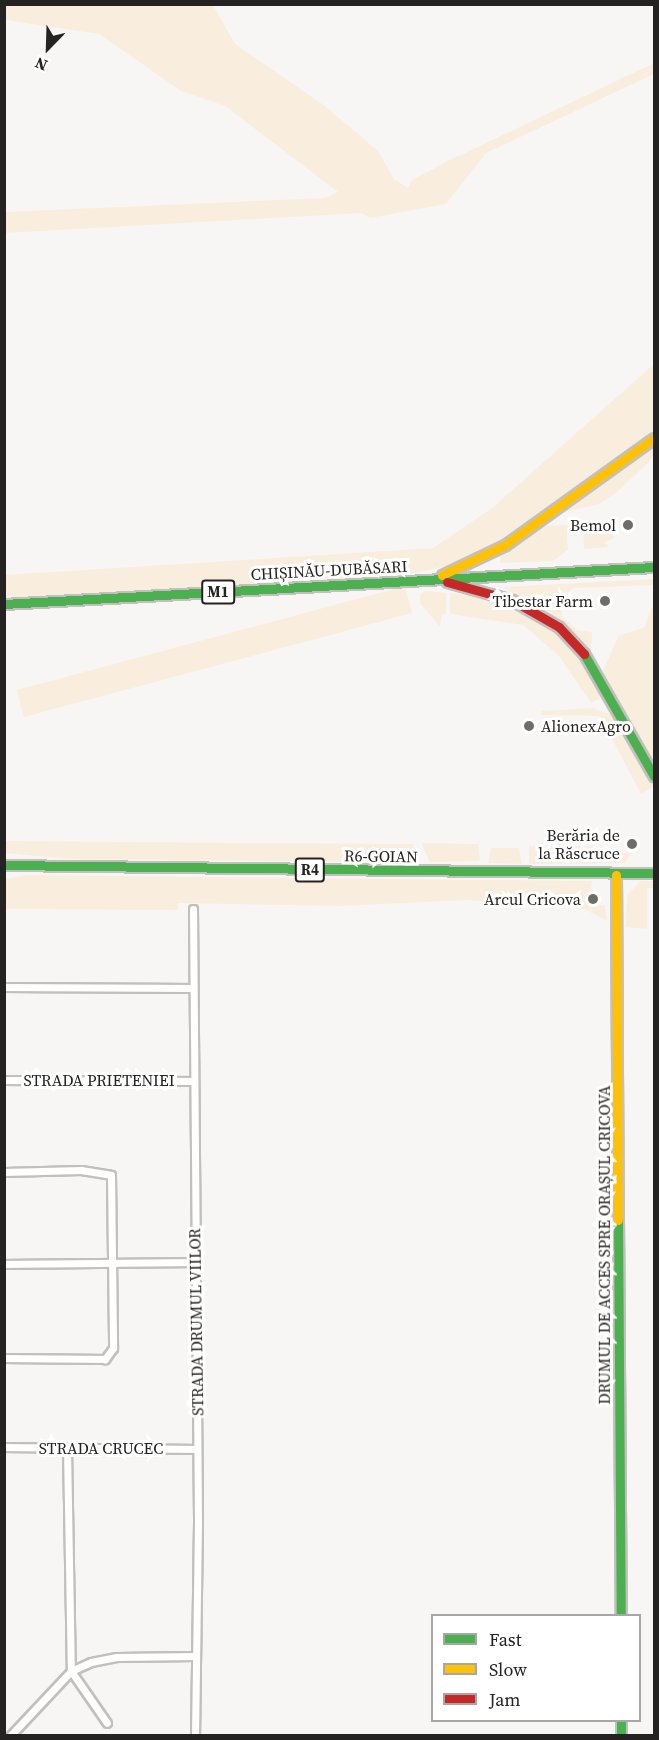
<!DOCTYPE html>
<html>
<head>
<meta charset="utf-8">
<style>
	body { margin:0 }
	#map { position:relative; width:659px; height:1740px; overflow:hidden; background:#f8f6f4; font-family:"Source Serif 4",serif }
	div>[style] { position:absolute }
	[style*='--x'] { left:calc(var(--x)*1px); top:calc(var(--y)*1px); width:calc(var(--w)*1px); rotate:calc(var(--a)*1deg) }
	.green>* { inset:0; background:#f9eedd; transform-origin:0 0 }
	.roads { filter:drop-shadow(2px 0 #c2c0bf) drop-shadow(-2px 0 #c2c0bf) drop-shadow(0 2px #c2c0bf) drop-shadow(0 -2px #c2c0bf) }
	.street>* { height:7px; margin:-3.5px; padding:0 3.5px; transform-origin:3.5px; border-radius:3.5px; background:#fefefd }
	.fast>* { height:9px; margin:-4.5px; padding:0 4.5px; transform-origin:4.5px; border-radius:4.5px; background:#4caf50 }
	.slow>* { height:9px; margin:-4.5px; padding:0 4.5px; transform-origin:4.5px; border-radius:4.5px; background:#ffc107 }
	.jam>* { height:9px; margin:-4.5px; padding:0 4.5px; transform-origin:4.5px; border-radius:4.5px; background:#c62828 }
	.dots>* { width:16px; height:16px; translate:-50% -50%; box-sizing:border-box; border:3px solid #fff; border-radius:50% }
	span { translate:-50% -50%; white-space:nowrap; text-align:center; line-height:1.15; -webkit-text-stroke:6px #fff; paint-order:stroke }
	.shield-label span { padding:2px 4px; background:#fff; border:2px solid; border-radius:4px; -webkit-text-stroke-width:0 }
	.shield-label { font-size:15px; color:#242321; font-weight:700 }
	.poi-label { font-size:16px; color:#242321 }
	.right { translate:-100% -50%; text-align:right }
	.left { translate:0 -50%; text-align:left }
	.street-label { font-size:16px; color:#242321 }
	.frame { position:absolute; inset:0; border:6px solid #242321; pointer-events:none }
	.legend { position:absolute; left:431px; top:1614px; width:210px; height:108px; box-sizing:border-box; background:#fff; border:2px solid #a7a7a6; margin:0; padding:8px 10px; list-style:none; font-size:18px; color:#242321 }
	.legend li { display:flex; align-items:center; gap:12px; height:30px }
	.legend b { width:30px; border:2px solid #a7a7a6 }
	.north { position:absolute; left:18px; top:18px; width:60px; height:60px; -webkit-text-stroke:4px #fff; paint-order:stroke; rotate:203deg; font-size:16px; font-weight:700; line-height:24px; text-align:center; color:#242321 }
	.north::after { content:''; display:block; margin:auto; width:21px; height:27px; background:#242321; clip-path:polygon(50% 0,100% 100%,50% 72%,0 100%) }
</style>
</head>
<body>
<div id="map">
	<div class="green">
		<i style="clip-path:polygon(5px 4px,213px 5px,235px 44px,325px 106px,378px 151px,394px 179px,408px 188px,412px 180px,450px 160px,654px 63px,654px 74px,486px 153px,446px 204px,370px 218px,362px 213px,5px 233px,5px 212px,325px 198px,338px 192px,225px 106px,181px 91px,99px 34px,5px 20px)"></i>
		<i style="clip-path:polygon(654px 364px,654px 432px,524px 528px,460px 564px,394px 577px,5px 600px,4px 575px,433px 548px,492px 508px)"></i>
		<i style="clip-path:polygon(654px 443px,654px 454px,648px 463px,616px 493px,599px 504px,560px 513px)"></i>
		<i style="clip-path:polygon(574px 525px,567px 528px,568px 550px,553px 561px,500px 563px,501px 555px,542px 526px)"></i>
		<i style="clip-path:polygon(583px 525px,609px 528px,615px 538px,605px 542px,609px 547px,584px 549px)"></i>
		<i style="clip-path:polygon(654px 579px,654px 585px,574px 588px,561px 597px,562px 616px,577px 630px,592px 632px,591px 652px,503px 587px)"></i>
		<i style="left:405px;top:586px;width:28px;height:402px;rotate:75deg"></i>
		<i style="clip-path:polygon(425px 591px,446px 593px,446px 614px,442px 614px,440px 627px,420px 603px,420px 594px)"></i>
		<i style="clip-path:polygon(450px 593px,493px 598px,520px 608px,548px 625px,583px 660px,601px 698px,591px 703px,559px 656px,523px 625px,450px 614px)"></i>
		<i style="clip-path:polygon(651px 608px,654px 608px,654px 766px,602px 673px,619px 635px,644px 628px)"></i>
		<i style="clip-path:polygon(593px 708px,615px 716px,654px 786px,641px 794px,600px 716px,541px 715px,542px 711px)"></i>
		<i style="clip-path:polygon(5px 841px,402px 844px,414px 844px,410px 861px,371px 862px,67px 859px,5px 853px)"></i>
		<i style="clip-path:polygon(421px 843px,478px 844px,480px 861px,430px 862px)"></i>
		<i style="clip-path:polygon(529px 846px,592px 846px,592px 853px,631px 853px,625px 863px,529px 864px)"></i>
		<i style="clip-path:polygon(491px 848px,519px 848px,522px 864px,488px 863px)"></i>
		<i style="clip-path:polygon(27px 875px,592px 881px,591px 893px,598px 897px,599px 905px,605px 905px,607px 921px,584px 909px,468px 900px,341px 906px,178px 903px,178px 910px,5px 909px,5px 879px)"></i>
		<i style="clip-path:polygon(641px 881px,654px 881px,654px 888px,647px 888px,647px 929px,626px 927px,627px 895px)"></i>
	</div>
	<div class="roads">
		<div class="street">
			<i style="--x:193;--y:909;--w:614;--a:89.53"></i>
			<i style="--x:198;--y:1523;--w:213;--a:90.8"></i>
			<i style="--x:4;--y:987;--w:189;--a:0.3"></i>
			<i style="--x:4;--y:1080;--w:189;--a:0.3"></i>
			<i style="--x:4;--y:1172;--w:77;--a:-1.5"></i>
			<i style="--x:81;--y:1170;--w:30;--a:9"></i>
			<i style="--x:111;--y:1175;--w:173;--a:89.3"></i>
			<i style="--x:113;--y:1348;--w:14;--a:126"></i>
			<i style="--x:105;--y:1359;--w:101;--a:-179.4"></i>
			<i style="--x:4;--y:1264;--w:191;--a:-0.6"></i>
			<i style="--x:4;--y:1447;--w:193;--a:0.6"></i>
			<i style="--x:67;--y:1448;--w:223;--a:89"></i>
			<i style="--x:71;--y:1671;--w:63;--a:55.3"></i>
			<i style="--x:10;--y:1736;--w:89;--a:-46.8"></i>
			<i style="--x:71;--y:1671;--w:22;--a:-24"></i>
			<i style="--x:91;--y:1662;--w:26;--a:-11"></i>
			<i style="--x:117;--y:1657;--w:79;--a:-0.7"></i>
		</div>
		<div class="fast">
			<i style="--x:4;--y:604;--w:651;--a:-3.26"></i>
			<i style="--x:584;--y:654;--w:141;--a:60.2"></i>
			<i style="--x:4;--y:865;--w:650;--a:0.71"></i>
			<i style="--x:618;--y:1220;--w:396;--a:89.6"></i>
			<i style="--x:621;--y:1720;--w:16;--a:90"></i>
		</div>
		<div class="slow">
			<i style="--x:442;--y:575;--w:70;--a:-25.5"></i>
			<i style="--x:505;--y:545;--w:183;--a:-35.7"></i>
			<i style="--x:616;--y:875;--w:345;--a:89.7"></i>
		</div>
		<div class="jam">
			<i style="--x:447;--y:582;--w:67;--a:15.5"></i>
			<i style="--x:512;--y:600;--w:54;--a:29.9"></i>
			<i style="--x:559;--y:627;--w:37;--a:47"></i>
		</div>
	</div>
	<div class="dots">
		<i style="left:628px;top:525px;background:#6e6d6b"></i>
		<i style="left:605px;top:601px;background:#6e6d6b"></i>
		<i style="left:529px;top:726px;background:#6e6d6b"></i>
		<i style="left:632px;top:844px;background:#6e6d6b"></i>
		<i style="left:593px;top:899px;background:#6e6d6b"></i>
	</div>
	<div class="shield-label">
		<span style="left:218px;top:592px">M1</span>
		<span style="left:310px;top:870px">R4</span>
	</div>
	<div class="poi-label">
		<span class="right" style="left:616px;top:525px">Bemol</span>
		<span class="right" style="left:593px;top:601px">Tibestar Farm</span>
		<span class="left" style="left:541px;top:726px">AlionexAgro</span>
		<span class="right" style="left:620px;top:844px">Berăria de<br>la Răscruce</span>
		<span class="right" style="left:581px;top:899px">Arcul Cricova</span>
	</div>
	<div class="street-label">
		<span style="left:329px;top:570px;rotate:-3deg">CHIȘINĂU-DUBĂSARI</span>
		<span style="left:381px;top:856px;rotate:1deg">R6-GOIAN</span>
		<span style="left:99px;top:1080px">STRADA PRIETENIEI</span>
		<span style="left:604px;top:1245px;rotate:-90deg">DRUMUL DE ACCES SPRE ORAȘUL CRICOVA</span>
		<span style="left:196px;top:1322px;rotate:-91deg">STRADA DRUMUL VIILOR</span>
		<span style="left:101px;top:1448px">STRADA CRUCEC</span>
	</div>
	<div class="frame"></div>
	<ul class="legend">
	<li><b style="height:8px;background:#4caf50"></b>Fast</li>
	<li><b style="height:8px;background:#ffc107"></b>Slow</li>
	<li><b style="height:8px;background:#c62828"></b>Jam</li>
	</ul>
	<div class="north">N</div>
</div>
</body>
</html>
